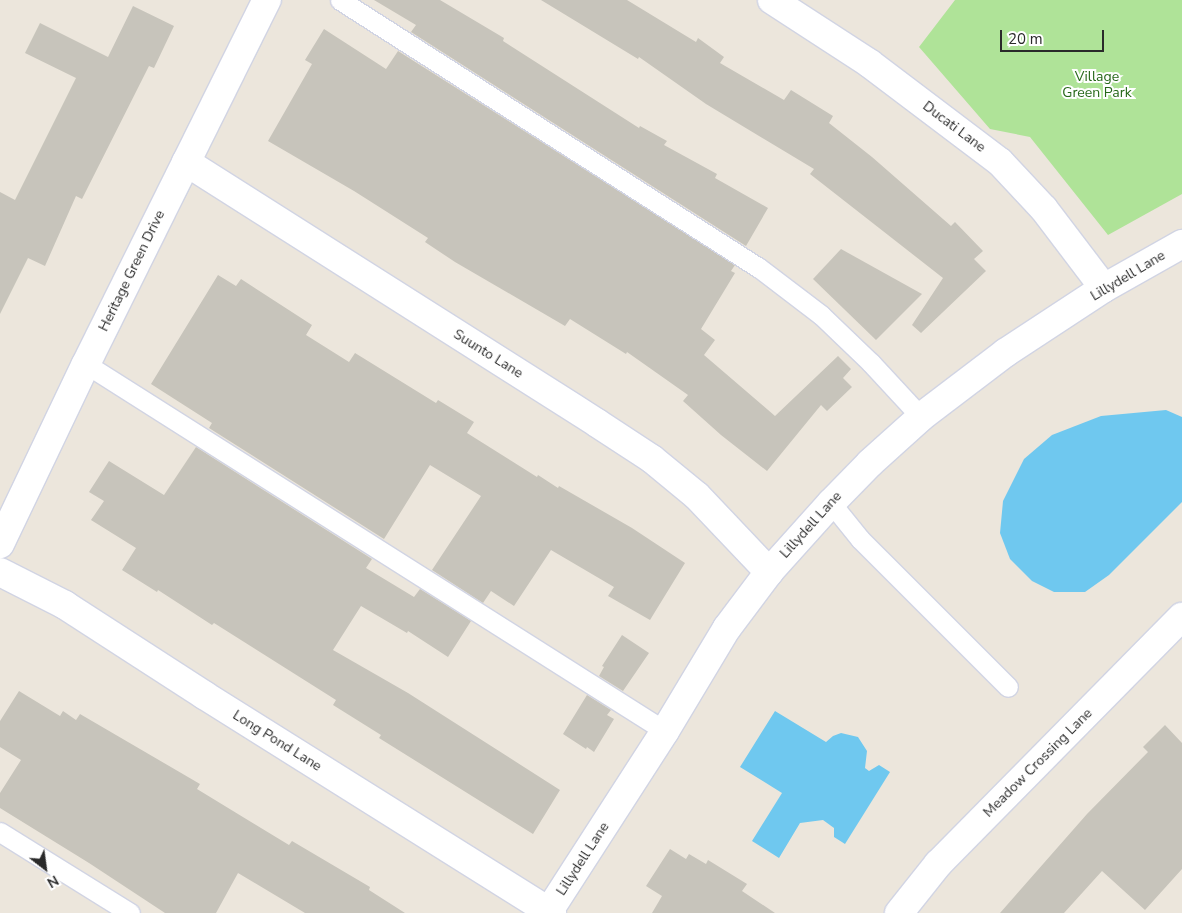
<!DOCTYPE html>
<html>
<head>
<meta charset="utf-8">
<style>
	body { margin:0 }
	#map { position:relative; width:1182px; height:913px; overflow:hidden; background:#ece6dc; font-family:"Nunito Sans",sans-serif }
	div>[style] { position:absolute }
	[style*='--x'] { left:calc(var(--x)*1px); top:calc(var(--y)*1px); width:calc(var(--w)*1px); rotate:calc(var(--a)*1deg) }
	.green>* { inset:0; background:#afe398 }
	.water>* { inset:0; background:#6fc8ef }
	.building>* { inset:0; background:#c7c4bb }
	.roads { filter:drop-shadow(1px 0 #d1d4e3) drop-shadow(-1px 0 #d1d4e3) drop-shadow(0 1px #d1d4e3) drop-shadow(0 -1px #d1d4e3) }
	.lane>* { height:19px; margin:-9.5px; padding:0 9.5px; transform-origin:9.5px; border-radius:9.5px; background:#fff }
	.street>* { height:28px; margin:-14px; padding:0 14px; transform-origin:14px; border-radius:14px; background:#fff }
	span { translate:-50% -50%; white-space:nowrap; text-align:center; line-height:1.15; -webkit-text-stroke:4px #fff; paint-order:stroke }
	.park-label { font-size:14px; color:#27681a }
	.street-label { font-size:14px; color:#2a2a2a }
	.north { position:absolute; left:20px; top:843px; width:50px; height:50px; -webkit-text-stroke:4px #fff; paint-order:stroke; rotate:150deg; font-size:14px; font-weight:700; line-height:20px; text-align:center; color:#2a2a2a }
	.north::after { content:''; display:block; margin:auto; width:18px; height:22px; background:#2a2a2a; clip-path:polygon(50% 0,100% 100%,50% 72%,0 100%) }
	.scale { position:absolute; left:1000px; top:30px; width:104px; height:22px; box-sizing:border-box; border:2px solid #2a2a2a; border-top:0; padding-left:6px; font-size:15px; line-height:18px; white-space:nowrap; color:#2a2a2a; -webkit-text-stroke:4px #fff; paint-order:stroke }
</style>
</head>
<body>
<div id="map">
	<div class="green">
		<i style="clip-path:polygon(955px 0,1182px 0,1182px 194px,1108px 235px,1030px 137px,990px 129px,919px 47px)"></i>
	</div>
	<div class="water">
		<i style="clip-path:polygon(1166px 410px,1182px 417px,1182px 502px,1109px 575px,1085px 592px,1054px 592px,1032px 581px,1010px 559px,1000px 533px,1003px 501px,1024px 459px,1052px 435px,1101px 416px)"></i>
		<i style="clip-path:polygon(775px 711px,826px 742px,833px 736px,841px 733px,858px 737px,867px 751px,865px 768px,869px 771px,879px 765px,890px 772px,845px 844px,834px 837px,834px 828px,823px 820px,800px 823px,779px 858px,752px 841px,782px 793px,740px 767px)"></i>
	</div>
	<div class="building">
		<i style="clip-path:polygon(374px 0,440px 0,504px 38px,503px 41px,639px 128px,640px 126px,667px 141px,664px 145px,717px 174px,715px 178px,768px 208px,746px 246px,411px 32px,416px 25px)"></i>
		<i style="clip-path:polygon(541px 0,627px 0,696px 42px,698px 38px,724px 57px,720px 63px,784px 100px,791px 90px,833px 116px,829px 123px,872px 157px,951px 226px,955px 222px,983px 251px,974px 259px,986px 271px,921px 333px,912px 325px,943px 278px,810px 174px,814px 169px,706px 104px,639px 57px,638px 59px)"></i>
		<i style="clip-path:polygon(133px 6px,174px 26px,154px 68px,149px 66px,82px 199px,76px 196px,45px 266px,28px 258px,0 314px,0 192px,15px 200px,76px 78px,25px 53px,40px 23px,108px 57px)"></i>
		<i style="clip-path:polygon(324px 29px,386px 69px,398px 51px,735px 265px,731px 271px,735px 273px,701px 329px,715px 340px,704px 355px,775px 416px,838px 356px,851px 369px,843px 378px,852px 387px,827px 411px,821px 405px,767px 471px,721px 435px,683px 401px,688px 395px,627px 352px,626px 354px,570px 319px,565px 326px,455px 262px,425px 242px,428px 238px,354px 191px,268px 141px,312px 64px,305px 60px)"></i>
		<i style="clip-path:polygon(841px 249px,922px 294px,876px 340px,813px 279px)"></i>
		<i style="clip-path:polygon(218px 275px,236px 286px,241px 279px,312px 325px,306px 335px,349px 362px,355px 353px,436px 403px,438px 400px,474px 422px,467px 433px,537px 477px,538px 475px,558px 488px,559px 486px,632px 528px,685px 563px,650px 620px,608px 596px,614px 587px,551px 550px,514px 606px,491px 591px,483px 603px,432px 570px,481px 496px,430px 465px,384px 539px,209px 428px,212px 423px,151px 384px)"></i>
		<i style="clip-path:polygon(196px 447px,372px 559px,366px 568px,414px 597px,420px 589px,471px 621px,448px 657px,408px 631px,407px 633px,361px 606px,333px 650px,408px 693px,560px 790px,533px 834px,379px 738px,381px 735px,333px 705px,336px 700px,214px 623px,212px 625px,158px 590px,157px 592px,122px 570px,136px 548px,91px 520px,104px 501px,89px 492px,109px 461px,164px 495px)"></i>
		<i style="clip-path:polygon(622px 635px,649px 653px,623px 691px,599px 676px,604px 667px,602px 666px)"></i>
		<i style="clip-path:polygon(19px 691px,60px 716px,63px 711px,76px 720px,80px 714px,200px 784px,197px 789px,289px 845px,292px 841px,370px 887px,369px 890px,405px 913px,305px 913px,238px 873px,216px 913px,165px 913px,89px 863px,0 808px,0 793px,21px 760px,0 747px,0 721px)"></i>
		<i style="clip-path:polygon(587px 695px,611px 710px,607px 715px,614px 719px,594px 752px,587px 747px,586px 749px,563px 734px)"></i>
		<i style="clip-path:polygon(1165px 725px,1182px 743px,1182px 869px,1145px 910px,1102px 871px,1064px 913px,1000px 913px,1087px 814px,1148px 752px,1143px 747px)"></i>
		<i style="clip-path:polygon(670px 849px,686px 859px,689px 854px,706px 864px,708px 860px,747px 884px,742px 891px,775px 913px,652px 913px,662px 896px,646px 886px)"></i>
	</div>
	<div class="roads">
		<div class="lane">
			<i style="--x:340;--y:0;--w:496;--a:32.6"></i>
			<i style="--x:758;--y:267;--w:79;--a:37.3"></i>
			<i style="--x:821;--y:315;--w:69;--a:43.8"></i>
			<i style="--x:871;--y:363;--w:74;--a:47.2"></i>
			<i style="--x:86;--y:364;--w:686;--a:32.37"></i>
			<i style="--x:831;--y:503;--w:46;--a:51.1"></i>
			<i style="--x:860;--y:539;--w:209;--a:45"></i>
			<i style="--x:0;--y:832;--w:153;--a:31.9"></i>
		</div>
		<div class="street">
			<i style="--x:772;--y:0;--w:116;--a:33"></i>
			<i style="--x:869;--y:63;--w:164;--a:37.1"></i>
			<i style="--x:1000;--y:162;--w:64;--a:46.9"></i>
			<i style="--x:1044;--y:209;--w:99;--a:52.8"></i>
			<i style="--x:186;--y:162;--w:487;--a:32.4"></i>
			<i style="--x:597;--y:423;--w:66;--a:33.2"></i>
			<i style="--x:652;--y:459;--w:58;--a:39.4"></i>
			<i style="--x:697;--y:496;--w:105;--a:46.5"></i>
			<i style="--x:0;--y:544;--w:199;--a:-64.5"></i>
			<i style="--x:86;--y:364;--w:407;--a:-63.6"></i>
			<i style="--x:0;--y:572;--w:73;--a:26.9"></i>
			<i style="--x:65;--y:605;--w:166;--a:32.9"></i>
			<i style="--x:204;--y:695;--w:411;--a:32.1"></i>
			<i style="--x:549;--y:911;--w:214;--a:-57.2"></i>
			<i style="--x:665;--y:731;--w:120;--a:-59"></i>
			<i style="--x:727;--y:628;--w:70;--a:-53.1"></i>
			<i style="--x:769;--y:572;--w:93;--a:-48.1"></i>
			<i style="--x:831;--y:503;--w:56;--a:-45.7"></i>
			<i style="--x:870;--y:463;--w:69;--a:-42"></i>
			<i style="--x:921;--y:417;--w:106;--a:-37.3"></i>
			<i style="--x:1005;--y:353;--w:118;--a:-33.3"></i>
			<i style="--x:1104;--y:288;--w:90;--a:-29.4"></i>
			<i style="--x:899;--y:913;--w:63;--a:-51.5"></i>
			<i style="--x:938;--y:864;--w:347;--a:-45.4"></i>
		</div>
	</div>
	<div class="park-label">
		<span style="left:1097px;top:85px">Village<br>Green Park</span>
	</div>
	<div class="street-label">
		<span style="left:954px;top:127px;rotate:37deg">Ducati Lane</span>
		<span style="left:132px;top:271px;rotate:-64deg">Heritage Green Drive</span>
		<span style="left:1128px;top:276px;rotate:-31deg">Lillydell Lane</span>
		<span style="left:488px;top:354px;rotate:32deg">Suunto Lane</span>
		<span style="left:811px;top:525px;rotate:-48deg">Lillydell Lane</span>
		<span style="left:277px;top:741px;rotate:32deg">Long Pond Lane</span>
		<span style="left:1038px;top:763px;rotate:-45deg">Meadow Crossing Lane</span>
		<span style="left:583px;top:859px;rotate:-57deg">Lillydell Lane</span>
	</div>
	<div class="north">N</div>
	<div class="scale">20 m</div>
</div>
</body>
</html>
